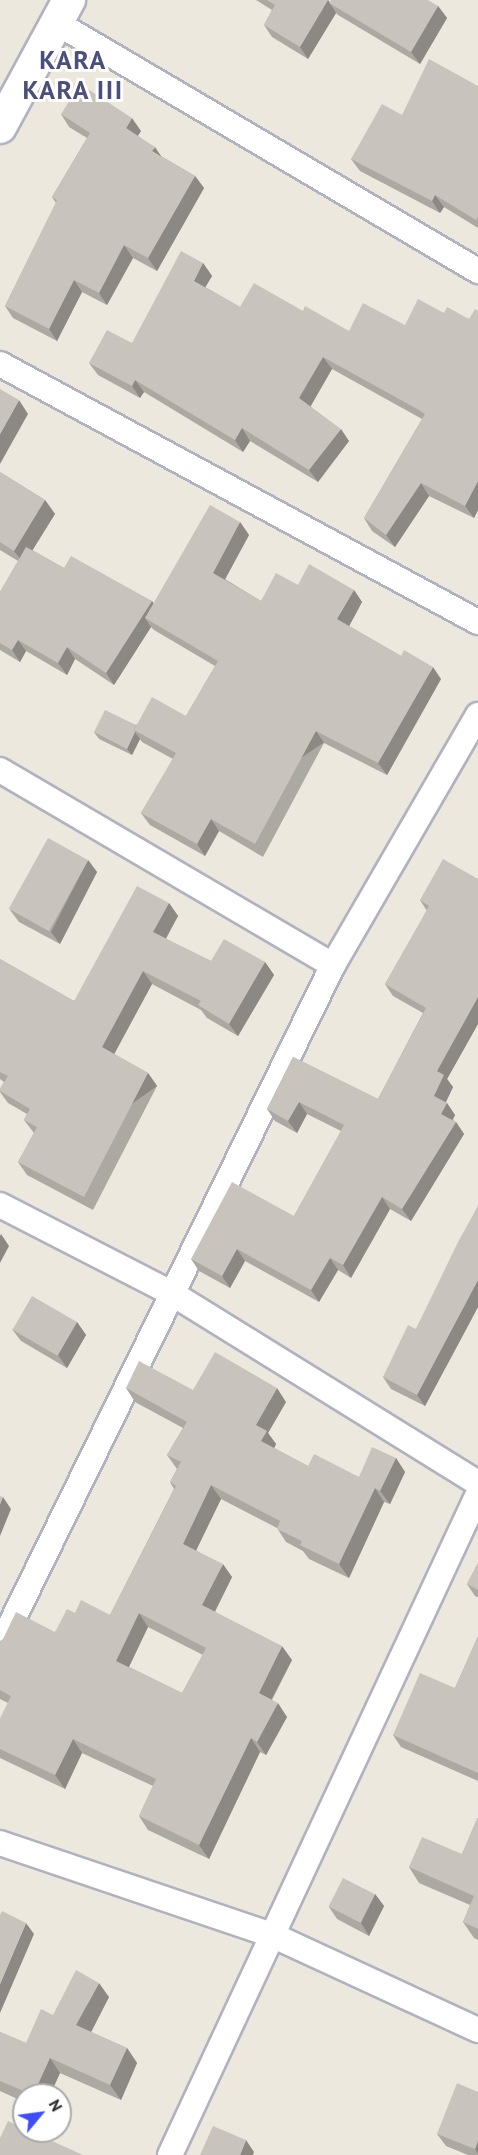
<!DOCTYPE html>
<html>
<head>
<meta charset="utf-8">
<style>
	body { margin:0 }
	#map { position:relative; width:478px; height:2155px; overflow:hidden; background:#ede8dd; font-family:"PT Sans",sans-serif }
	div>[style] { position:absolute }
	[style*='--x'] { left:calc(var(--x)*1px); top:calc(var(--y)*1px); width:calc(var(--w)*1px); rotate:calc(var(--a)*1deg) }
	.roads { filter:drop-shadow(2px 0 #b1b2bf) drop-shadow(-2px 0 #b1b2bf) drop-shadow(0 2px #b1b2bf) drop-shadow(0 -2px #b1b2bf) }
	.minor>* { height:24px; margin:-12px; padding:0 12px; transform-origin:12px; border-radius:12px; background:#fff }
	.tertiary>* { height:32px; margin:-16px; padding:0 16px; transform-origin:16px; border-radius:16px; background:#fff }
	.wall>* { inset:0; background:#aca9a3 }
	.shaded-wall>* { inset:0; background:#8c8984; transform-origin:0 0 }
	.building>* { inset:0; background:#c8c4bd; transform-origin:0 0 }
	span { translate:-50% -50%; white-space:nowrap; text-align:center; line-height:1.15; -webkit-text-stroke:6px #fff; paint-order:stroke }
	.district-label { font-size:26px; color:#4b4f7c; font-weight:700; letter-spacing:1.5px }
	.north { position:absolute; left:12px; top:2083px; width:60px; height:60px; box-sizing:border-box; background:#fff; border:2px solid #aaa; border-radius:50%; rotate:61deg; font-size:16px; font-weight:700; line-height:24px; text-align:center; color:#2b2b2b }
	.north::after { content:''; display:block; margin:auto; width:21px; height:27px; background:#3d4efa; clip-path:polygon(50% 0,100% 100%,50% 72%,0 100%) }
</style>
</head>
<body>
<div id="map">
	<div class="roads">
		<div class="minor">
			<i style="--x:57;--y:23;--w:489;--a:30.5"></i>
			<i style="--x:0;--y:364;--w:543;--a:28.36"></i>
			<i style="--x:0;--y:770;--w:386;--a:30.4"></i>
			<i style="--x:0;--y:1205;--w:195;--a:27.2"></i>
			<i style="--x:173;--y:1294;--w:359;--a:31.8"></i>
			<i style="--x:0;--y:1646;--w:758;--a:-63.94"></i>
			<i style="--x:333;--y:965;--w:289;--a:-59.9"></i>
			<i style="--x:0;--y:1843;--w:287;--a:18.7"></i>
			<i style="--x:272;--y:1935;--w:227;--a:24.8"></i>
			<i style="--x:170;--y:2155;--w:729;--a:-65.02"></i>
		</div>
		<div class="tertiary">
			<i style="--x:0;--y:127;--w:145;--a:-61.5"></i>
		</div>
	</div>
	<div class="wall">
		<i style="clip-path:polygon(256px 0,328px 0,330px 2px,438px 6px,447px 18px,420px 64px,338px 15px,336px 13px,308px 59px,272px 37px,264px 25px,272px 10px)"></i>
		<i style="clip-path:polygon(478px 86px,478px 228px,444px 207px,440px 213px,360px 171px,351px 159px,402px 115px)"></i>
		<i style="clip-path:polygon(61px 114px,141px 131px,138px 136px,161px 156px,195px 176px,204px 188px,157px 271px,133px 258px,107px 305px,82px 292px,57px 341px,13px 318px,5px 306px,56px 203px,52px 197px,87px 138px,69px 127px)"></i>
		<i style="clip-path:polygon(203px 263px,212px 276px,205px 287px,240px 307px,303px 311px,349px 331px,405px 325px,444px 313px,469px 319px,478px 311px,478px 510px,474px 518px,429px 496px,395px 547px,372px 531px,364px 518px,422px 419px,332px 369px,310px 406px,349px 441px,318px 482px,250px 441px,243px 452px,144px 392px,140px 398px,98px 375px,89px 363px,132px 343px)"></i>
		<i style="clip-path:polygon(0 472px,45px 500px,55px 514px,32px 550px,64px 568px,152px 601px,154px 604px,240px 522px,249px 535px,225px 579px,261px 601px,298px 585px,354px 590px,362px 602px,349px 626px,441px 679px,387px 775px,324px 743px,263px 857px,219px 831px,205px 856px,150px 825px,141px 813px,173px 759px,142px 742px,140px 739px,132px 755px,99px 739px,94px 732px,186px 716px,215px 666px,154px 630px,151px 627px,114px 685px,75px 659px,67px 675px,26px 651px,20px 662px,0 650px,0 592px,18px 561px,0 550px)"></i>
		<i style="clip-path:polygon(88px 860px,97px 872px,60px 944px,19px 922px,10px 910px)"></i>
		<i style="clip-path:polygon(478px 879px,478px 1024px,447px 1079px,453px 1087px,446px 1102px,455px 1115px,453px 1120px,456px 1122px,464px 1134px,411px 1221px,390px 1209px,351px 1278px,338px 1270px,319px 1302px,245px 1261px,230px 1288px,199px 1271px,191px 1259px,294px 1216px,341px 1131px,307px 1114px,297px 1133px,275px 1121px,267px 1109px,293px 1057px,378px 1099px,423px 1013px,393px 996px,385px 984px,427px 911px,420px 900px)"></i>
		<i style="clip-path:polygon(169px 903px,178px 916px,166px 939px,211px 961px,265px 962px,274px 975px,238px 1036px,207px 1018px,201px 1010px,152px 984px,114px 1054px,148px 1073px,157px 1086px,93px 1210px,27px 1175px,18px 1162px,34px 1133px,24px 1120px,27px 1114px,8px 1103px,0 1092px,0 1089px,4px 1082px,0 1079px,0 959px,74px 1001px)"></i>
		<i style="clip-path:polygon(478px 1206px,478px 1307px,425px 1406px,391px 1389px,383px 1377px,416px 1329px)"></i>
		<i style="clip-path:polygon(77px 1322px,86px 1335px,67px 1368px,21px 1341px,12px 1329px)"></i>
		<i style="clip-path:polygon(evenodd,126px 1388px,193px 1390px,286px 1402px,268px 1433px,276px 1444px,274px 1448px,308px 1466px,359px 1477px,396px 1458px,405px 1472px,390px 1504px,384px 1502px,349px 1578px,309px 1559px,303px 1551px,286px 1542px,277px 1528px,221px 1499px,196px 1550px,232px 1577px,215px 1612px,292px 1660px,272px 1700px,287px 1717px,266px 1755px,260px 1752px,209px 1859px,148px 1830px,139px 1816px,153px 1786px,82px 1753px,65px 1789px,0 1758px,0 1719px,8px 1703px,0 1699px,0 1641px,55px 1632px,75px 1613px,110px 1615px,174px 1489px,170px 1482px,177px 1469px,167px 1455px,183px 1428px,135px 1402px,126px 1388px,148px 1627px,203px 1655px,182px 1693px,129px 1667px,148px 1627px)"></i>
		<i style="clip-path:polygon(478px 1563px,478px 1597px,475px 1596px,467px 1584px)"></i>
		<i style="clip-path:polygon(478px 1636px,478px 1781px,401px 1747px,393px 1735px,455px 1688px)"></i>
		<i style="clip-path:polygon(478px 1818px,478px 1940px,474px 1938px,463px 1922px,470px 1905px,419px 1883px,409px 1867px,462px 1854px)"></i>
		<i style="clip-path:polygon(375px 1894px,384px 1906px,369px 1936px,337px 1919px,329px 1907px)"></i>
		<i style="clip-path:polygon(109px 1997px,91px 2032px,127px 2048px,137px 2063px,121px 2100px,60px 2073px,50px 2095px,24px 2095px,24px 2102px,0 2091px,0 2032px,26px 2043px,53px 2015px)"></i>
		<i style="clip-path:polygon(478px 2092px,478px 2155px,468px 2155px,446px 2146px,437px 2134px)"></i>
	</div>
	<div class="shaded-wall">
		<i style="clip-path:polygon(328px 0,336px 13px,308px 59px,300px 47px)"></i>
		<i style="clip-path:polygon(438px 6px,447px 18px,420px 64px,411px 52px)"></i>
		<i style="clip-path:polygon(132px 118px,141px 131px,135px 140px,126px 128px)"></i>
		<i style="clip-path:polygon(155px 147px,163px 159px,152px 151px)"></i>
		<i style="clip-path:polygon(195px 176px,204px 188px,157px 271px,148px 258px)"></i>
		<i style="clip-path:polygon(435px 195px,444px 207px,440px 213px,432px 201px)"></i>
		<i style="clip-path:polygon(124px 245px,133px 258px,107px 305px,99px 293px)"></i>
		<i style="clip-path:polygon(203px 263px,212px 276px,202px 293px,194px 281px)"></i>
		<i style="clip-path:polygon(74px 280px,82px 292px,57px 341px,49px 329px)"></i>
		<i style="clip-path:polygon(323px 357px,332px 369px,308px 411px,299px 398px)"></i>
		<i style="clip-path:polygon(135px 380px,144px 392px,140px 398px,132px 386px)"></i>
		<i style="clip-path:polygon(19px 400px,28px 414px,0 464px,0 434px)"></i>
		<i style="clip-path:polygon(242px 428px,250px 441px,243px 452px,235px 440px)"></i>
		<i style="clip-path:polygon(341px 429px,349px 441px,318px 482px,309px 470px)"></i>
		<i style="clip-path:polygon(478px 481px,478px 510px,474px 518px,465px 506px)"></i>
		<i style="clip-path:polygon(421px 483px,429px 496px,395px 547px,386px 535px)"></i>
		<i style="clip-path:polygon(45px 500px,55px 514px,24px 564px,14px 551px)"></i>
		<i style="clip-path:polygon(240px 522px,249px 535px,222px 585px,213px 573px)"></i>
		<i style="clip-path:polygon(354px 590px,362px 602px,346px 632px,337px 619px)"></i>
		<i style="clip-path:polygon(152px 601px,160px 613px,145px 618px,151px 627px,114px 685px,106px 673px)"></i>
		<i style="clip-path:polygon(18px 640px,26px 651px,20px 662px,12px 650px)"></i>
		<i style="clip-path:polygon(67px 647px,75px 659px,67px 675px,58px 663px)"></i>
		<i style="clip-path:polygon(433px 667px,441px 679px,387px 775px,378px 763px)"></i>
		<i style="left:316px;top:731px;width:14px;height:128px;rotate:56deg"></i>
		<i style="clip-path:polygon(135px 732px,140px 739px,132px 755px,127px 749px)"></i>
		<i style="clip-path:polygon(211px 819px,219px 831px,205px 856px,197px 844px)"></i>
		<i style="clip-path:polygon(88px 860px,97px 872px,60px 944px,51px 932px)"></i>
		<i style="clip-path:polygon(169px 903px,178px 916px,162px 945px,153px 932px)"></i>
		<i style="clip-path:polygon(265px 962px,274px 975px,238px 1036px,229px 1024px)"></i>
		<i style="clip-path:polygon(143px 971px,152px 984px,111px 1060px,102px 1047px)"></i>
		<i style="clip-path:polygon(478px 997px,478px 1024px,447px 1079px,453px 1087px,443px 1108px,434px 1096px,437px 1071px)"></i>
		<i style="left:148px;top:1073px;width:16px;height:140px;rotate:55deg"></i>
		<i style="clip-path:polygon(299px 1102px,307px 1114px,297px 1133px,288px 1121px)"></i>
		<i style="clip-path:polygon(447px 1103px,455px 1115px,449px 1126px,441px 1114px)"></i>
		<i style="clip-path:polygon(456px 1122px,464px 1134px,411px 1221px,402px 1209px)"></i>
		<i style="clip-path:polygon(382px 1197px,390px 1209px,351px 1278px,343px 1265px)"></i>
		<i style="clip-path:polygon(1px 1234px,9px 1246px,0 1263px,0 1236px)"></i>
		<i style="clip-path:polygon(237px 1249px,245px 1261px,230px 1288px,222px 1276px)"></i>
		<i style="clip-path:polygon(330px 1258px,338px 1270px,319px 1302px,311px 1290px)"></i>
		<i style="clip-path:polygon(478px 1280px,478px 1307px,425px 1406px,417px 1395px)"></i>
		<i style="clip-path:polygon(77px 1322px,86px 1335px,67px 1368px,58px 1355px)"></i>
		<i style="clip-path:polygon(277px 1388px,286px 1402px,268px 1433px,276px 1444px,271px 1455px,261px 1441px,256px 1425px)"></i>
		<i style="clip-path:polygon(396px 1458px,405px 1472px,390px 1504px,380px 1491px)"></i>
		<i style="clip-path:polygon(211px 1485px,221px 1499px,193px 1557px,183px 1544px)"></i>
		<i style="clip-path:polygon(375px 1488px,384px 1502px,349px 1578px,339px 1564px)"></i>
		<i style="clip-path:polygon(3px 1497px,11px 1509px,0 1536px,0 1504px)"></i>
		<i style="clip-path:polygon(223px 1564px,232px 1577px,211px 1619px,202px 1605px)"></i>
		<i style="clip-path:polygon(139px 1613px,148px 1627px,125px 1675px,116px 1661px)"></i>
		<i style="clip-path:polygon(282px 1646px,292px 1660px,268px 1706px,259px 1693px)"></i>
		<i style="clip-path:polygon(278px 1703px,287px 1717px,266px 1755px,257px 1742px)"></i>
		<i style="clip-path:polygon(251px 1738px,260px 1752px,209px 1859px,199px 1845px)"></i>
		<i style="clip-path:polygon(73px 1739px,82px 1753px,65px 1789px,55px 1775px)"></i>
		<i style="clip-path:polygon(375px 1894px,384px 1906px,369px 1936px,361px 1923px)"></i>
		<i style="clip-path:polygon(26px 1923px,34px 1934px,0 2013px,0 1984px)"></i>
		<i style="clip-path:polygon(99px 1983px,109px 1997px,87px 2040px,76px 2025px)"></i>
		<i style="clip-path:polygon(127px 2048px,137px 2063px,121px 2100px,110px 2085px)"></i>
		<i style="clip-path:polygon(50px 2058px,60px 2073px,50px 2095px,33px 2095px)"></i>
		<i style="clip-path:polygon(246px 2140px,254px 2152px,253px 2155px,240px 2155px)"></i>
		<i style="clip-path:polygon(478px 2141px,478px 2154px,475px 2149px)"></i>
	</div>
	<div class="building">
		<i style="clip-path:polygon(267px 0,328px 0,300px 47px,264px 25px,275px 5px)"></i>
		<i style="clip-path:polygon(331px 0,428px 0,438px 6px,411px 52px,329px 3px)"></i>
		<i style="clip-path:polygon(429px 59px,478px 86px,478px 217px,476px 220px,435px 195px,432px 201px,351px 159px,382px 104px,402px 115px)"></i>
		<i style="clip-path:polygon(80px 84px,132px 118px,126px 128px,155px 147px,152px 151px,195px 176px,148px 258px,124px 245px,99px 293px,74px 280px,49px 329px,5px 306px,57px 200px,52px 197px,90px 133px,61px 114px)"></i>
		<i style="clip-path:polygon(181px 251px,203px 263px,194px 281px,240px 307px,254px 283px,303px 311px,305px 306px,349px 331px,363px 303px,405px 325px,418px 299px,444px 313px,447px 307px,469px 319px,475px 309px,478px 311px,478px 481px,465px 506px,421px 483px,386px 535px,364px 518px,425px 414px,419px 410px,323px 357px,299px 398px,341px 429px,309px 470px,242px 428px,235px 440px,135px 380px,132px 386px,89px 363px,107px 330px,132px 343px)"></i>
		<i style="clip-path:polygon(0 389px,19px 400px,0 434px)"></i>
		<i style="clip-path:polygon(0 472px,45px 500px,14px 551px,0 542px)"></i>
		<i style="clip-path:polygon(210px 505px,240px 522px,213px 573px,261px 601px,276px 573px,298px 585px,309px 564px,354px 590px,337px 619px,401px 656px,404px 650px,433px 667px,378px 763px,316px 731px,255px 844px,211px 819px,197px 844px,141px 813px,176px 753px,134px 730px,152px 697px,186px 716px,218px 661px,145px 618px)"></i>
		<i style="clip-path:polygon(26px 547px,64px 568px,71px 556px,152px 601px,106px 673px,67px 647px,58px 663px,18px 640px,12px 650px,0 643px,0 592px)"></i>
		<i style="clip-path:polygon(105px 710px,136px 725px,134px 730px,135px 732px,127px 749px,94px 732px)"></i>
		<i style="left:48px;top:838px;width:46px;height:81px;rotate:29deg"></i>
		<i style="clip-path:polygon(443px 859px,478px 879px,478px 997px,437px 1071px,444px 1075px,434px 1096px,447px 1103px,441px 1114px,456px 1122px,402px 1209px,382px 1197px,343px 1265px,330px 1258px,311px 1290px,237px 1249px,222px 1276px,191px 1259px,232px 1182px,294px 1216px,344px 1125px,299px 1102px,288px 1121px,267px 1109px,293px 1057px,378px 1099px,426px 1008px,385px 984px,429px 906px,420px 900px)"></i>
		<i style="clip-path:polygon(137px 886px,169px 903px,153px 932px,211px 961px,224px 939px,265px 962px,229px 1024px,198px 1005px,201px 1001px,143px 971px,102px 1047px,148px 1073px,84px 1197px,18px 1162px,37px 1127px,24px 1120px,30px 1109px,0 1091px,0 1089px,8px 1076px,0 1072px,0 959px,74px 1001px)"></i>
		<i style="clip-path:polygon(478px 1206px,478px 1280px,417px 1395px,383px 1377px,408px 1325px,416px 1329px,458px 1242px)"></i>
		<i style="left:32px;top:1296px;width:52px;height:39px;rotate:30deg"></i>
		<i style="clip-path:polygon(evenodd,215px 1352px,277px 1388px,256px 1425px,267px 1431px,261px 1441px,308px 1466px,314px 1454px,359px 1477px,372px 1447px,396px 1458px,380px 1491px,375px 1488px,339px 1564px,300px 1545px,302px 1541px,277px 1529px,280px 1521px,211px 1485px,183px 1544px,223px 1564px,202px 1605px,282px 1646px,259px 1693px,278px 1703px,257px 1742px,251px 1738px,199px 1845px,139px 1816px,156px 1779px,73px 1739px,55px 1775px,0 1749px,0 1719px,11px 1696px,0 1690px,0 1641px,3px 1639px,16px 1612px,55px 1632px,67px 1609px,75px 1613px,81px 1600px,110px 1615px,176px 1486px,170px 1482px,181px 1462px,167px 1455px,187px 1422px,126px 1388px,139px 1361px,193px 1390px,215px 1352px,139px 1613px,206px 1648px,182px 1693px,116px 1661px,139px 1613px)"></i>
		<i style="clip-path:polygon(0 1496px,3px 1497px,0 1504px)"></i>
		<i style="clip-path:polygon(478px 1563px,478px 1590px,467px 1584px)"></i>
		<i style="clip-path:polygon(478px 1636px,478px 1773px,393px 1735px,420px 1673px,455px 1688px)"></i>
		<i style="clip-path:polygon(477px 1818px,478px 1818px,478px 1929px,463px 1922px,474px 1896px,409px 1867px,422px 1837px,462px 1854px)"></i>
		<i style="left:343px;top:1878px;width:36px;height:32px;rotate:27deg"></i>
		<i style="clip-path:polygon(2px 1911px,26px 1923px,0 1984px,0 1915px)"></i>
		<i style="clip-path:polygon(76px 1970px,99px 1983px,76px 2025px,127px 2048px,110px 2085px,50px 2058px,33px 2095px,0 2081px,0 2032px,26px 2043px,41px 2009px,53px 2015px)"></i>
		<i style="clip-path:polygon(457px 2083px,478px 2092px,478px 2141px,475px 2149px,437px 2134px)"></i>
		<i style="clip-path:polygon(8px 2121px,24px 2129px,24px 2131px,30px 2131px,83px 2155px,0 2155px,0 2138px)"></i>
		<i style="clip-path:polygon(213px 2126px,246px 2140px,240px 2155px,200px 2155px)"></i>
	</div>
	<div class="district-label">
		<span style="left:73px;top:75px">KARA<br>KARA III</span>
	</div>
	<div class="north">N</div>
</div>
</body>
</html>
